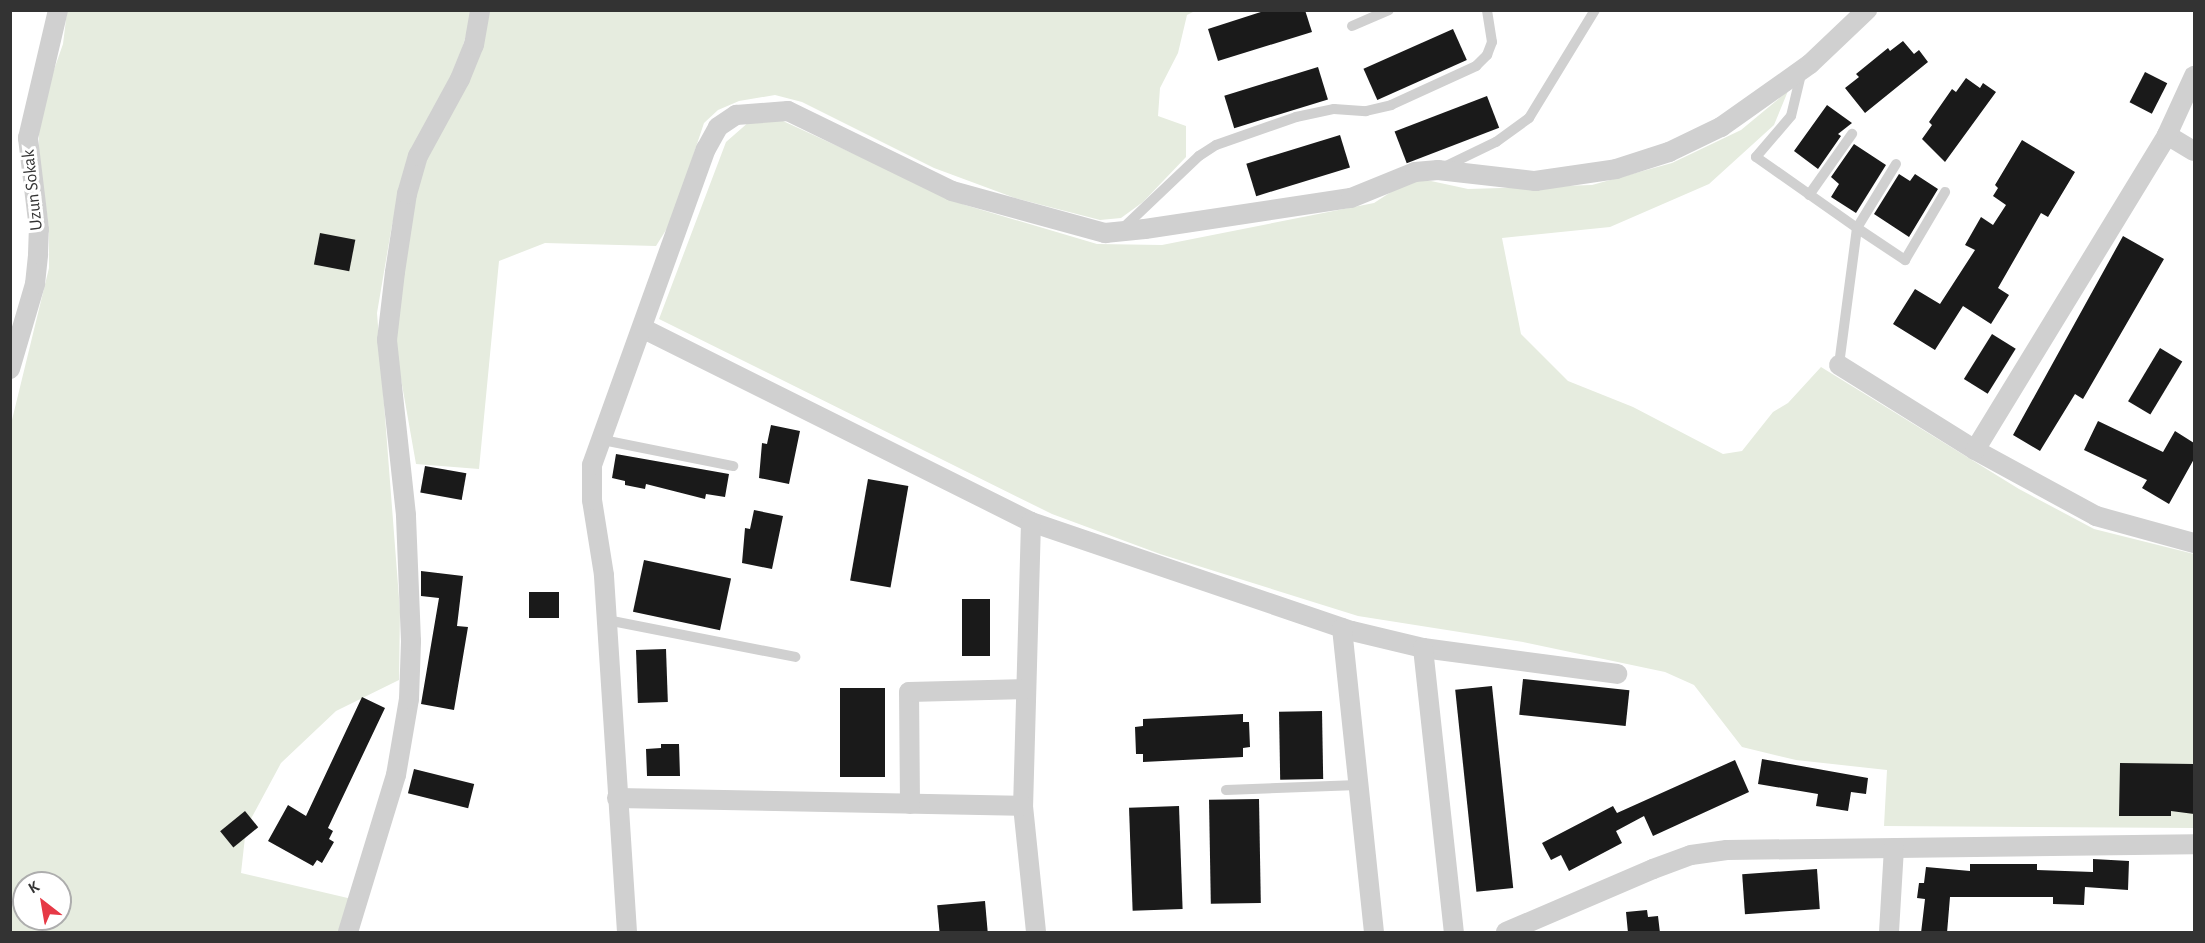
<!DOCTYPE html>
<html>
<head>
<meta charset="utf-8">
<style>
	body { margin:0 }
	#map { position:relative; width:2205px; height:943px; overflow:hidden; background:#fff; font-family:"Alegreya Sans",sans-serif }
	div>[style] { position:absolute }
	[style*='--x'] { left:calc(var(--x)*1px); top:calc(var(--y)*1px); width:calc(var(--w)*1px); rotate:calc(var(--a)*1deg) }
	.green>* { inset:0; background:#e6ecdf }
	.building>* { inset:0; background:#1a1a1a; transform-origin:0 0 }
	.service>* { height:10px; margin:-5px; padding:0 5px; transform-origin:5px; border-radius:5px; background:#d0d0d0 }
	.minor>* { height:20px; margin:-10px; padding:0 10px; transform-origin:10px; border-radius:10px; background:#d0d0d0 }
	span { translate:-50% -50%; white-space:nowrap; text-align:center; line-height:1.15; -webkit-text-stroke:6px #fff; paint-order:stroke }
	.street-label { font-size:18px; color:#333 }
	.frame { position:absolute; inset:0; border:12px solid #333; pointer-events:none }
	.north { position:absolute; left:12px; top:871px; width:60px; height:60px; box-sizing:border-box; background:#fff; border:2px solid #adadad; border-radius:50%; rotate:329deg; font-size:16px; font-weight:700; line-height:24px; text-align:center; color:#333 }
	.north::after { content:''; display:block; margin:auto; width:21px; height:27px; background:#e63946; clip-path:polygon(50% 0,100% 100%,50% 72%,0 100%) }
</style>
</head>
<body>
<div id="map">
	<div class="green">
		<i style="clip-path:polygon(evenodd,67px 11px,473px 11px,456px 70px,414px 145px,392px 225px,377px 313px,400px 611px,399px 680px,336px 711px,281px 763px,246px 828px,241px 873px,352px 899px,341px 932px,11px 932px,11px 424px,49px 268px,49px 229px,39px 158px,39px 130px,50px 81px,63px 44px,67px 11px,24px 883px,60px 883px,60px 919px,24px 919px,24px 883px)"></i>
		<i style="clip-path:polygon(488px 11px,1195px 11px,1187px 15px,1178px 53px,1160px 88px,1158px 116px,1186px 126px,1186px 157px,1143px 202px,1121px 218px,1100px 220px,1015px 198px,934px 168px,802px 102px,775px 95px,739px 101px,718px 110px,704px 123px,671px 222px,656px 246px,545px 243px,499px 261px,479px 469px,416px 464px,395px 345px,415px 189px)"></i>
		<i style="clip-path:polygon(1788px 91px,1774px 125px,1709px 184px,1610px 227px,1502px 238px,1521px 334px,1568px 381px,1633px 407px,1723px 454px,1742px 451px,1773px 412px,1788px 403px,1821px 367px,2019px 489px,2094px 529px,2194px 554px,2194px 828px,1884px 826px,1887px 770px,1796px 760px,1742px 747px,1694px 685px,1665px 672px,1523px 642px,1358px 616px,1160px 554px,1052px 514px,659px 319px,726px 142px,750px 121px,783px 121px,965px 205px,1097px 244px,1162px 245px,1374px 203px,1408px 181px,1431px 181px,1468px 189px,1592px 185px,1672px 163px,1741px 130px)"></i>
	</div>
	<div class="building">
		<i style="clip-path:polygon(1267px 10px,1305px 10px,1312px 32px,1218px 61px,1208px 29px)"></i>
		<i style="left:1453px;top:29px;width:34px;height:98px;rotate:66deg"></i>
		<i style="clip-path:polygon(1903px 41px,1914px 54px,1919px 50px,1928px 62px,1865px 113px,1845px 88px,1859px 77px,1856px 74px,1888px 48px,1890px 51px)"></i>
		<i style="left:1318px;top:67px;width:34px;height:98px;rotate:73deg"></i>
		<i style="left:2145px;top:72px;width:25px;height:34px;rotate:27deg"></i>
		<i style="clip-path:polygon(1966px 78px,1980px 88px,1983px 83px,1996px 92px,1945px 162px,1922px 139px,1932px 125px,1929px 122px,1952px 89px,1956px 92px)"></i>
		<i style="left:1487px;top:96px;width:34px;height:99px;rotate:69deg"></i>
		<i style="clip-path:polygon(1827px 105px,1852px 123px,1838px 134px,1841px 136px,1818px 169px,1794px 151px)"></i>
		<i style="left:1340px;top:135px;width:34px;height:98px;rotate:73deg"></i>
		<i style="clip-path:polygon(2022px 140px,2075px 172px,2048px 217px,2041px 213px,1998px 288px,2009px 295px,1991px 324px,1963px 306px,1935px 350px,1893px 324px,1915px 289px,1940px 304px,1975px 250px,1965px 245px,1981px 217px,1993px 225px,2006px 205px,1993px 196px,1998px 188px,1995px 185px)"></i>
		<i style="clip-path:polygon(1854px 144px,1886px 165px,1856px 213px,1831px 197px,1839px 184px,1831px 177px)"></i>
		<i style="clip-path:polygon(1899px 174px,1910px 181px,1915px 174px,1938px 189px,1909px 237px,1874px 214px)"></i>
		<i style="left:320px;top:233px;width:36px;height:32px;rotate:11deg"></i>
		<i style="clip-path:polygon(2123px 236px,2164px 259px,2083px 399px,2075px 394px,2040px 451px,2013px 435px)"></i>
		<i style="left:1992px;top:334px;width:28px;height:53px;rotate:32deg"></i>
		<i style="left:2160px;top:348px;width:26px;height:62px;rotate:31deg"></i>
		<i style="clip-path:polygon(2098px 421px,2163px 452px,2175px 431px,2194px 443px,2194px 459px,2169px 504px,2142px 488px,2147px 480px,2084px 450px)"></i>
		<i style="clip-path:polygon(771px 425px,800px 431px,789px 484px,759px 478px,762px 443px,767px 444px)"></i>
		<i style="clip-path:polygon(616px 454px,729px 474px,725px 497px,706px 494px,705px 499px,646px 484px,645px 489px,625px 485px,625px 481px,612px 478px)"></i>
		<i style="left:425px;top:466px;width:42px;height:27px;rotate:10deg"></i>
		<i style="left:868px;top:479px;width:41px;height:103px;rotate:10deg"></i>
		<i style="clip-path:polygon(754px 510px,783px 516px,772px 569px,742px 563px,745px 528px,750px 529px)"></i>
		<i style="left:644px;top:560px;width:89px;height:53px;rotate:12deg"></i>
		<i style="clip-path:polygon(421px 571px,463px 576px,457px 626px,468px 627px,454px 710px,421px 704px,439px 598px,421px 596px)"></i>
		<i style="left:529px;top:592px;width:30px;height:26px"></i>
		<i style="left:962px;top:599px;width:28px;height:57px"></i>
		<i style="left:666px;top:649px;width:53px;height:30px;rotate:88deg"></i>
		<i style="left:1523px;top:679px;width:107px;height:36px;rotate:6deg"></i>
		<i style="left:1492px;top:686px;width:203px;height:37px;rotate:84deg"></i>
		<i style="left:840px;top:688px;width:45px;height:89px"></i>
		<i style="clip-path:polygon(362px 697px,385px 708px,328px 828px,333px 831px,329px 839px,334px 842px,322px 863px,317px 860px,313px 866px,268px 841px,288px 805px,306px 816px)"></i>
		<i style="left:1322px;top:711px;width:68px;height:43px;rotate:89deg"></i>
		<i style="clip-path:polygon(1243px 714px,1243px 722px,1249px 722px,1250px 747px,1243px 748px,1243px 757px,1143px 762px,1143px 754px,1136px 754px,1135px 727px,1143px 726px,1143px 719px)"></i>
		<i style="clip-path:polygon(661px 744px,679px 744px,680px 776px,647px 776px,646px 749px,661px 748px)"></i>
		<i style="clip-path:polygon(1762px 759px,1868px 778px,1866px 794px,1851px 792px,1848px 811px,1816px 806px,1818px 794px,1758px 784px)"></i>
		<i style="clip-path:polygon(1735px 760px,1749px 792px,1653px 836px,1644px 816px,1616px 831px,1622px 843px,1569px 871px,1561px 855px,1551px 860px,1542px 843px,1613px 806px,1617px 813px)"></i>
		<i style="clip-path:polygon(2120px 763px,2194px 764px,2194px 814px,2171px 811px,2171px 816px,2119px 816px)"></i>
		<i style="left:414px;top:769px;width:62px;height:25px;rotate:14deg"></i>
		<i style="left:1259px;top:799px;width:104px;height:50px;rotate:89deg"></i>
		<i style="left:1179px;top:806px;width:103px;height:50px;rotate:88deg"></i>
		<i style="left:245px;top:811px;width:21px;height:32px;rotate:51deg"></i>
		<i style="clip-path:polygon(2093px 859px,2129px 861px,2128px 890px,2085px 887px,2084px 905px,2053px 904px,2053px 897px,1950px 897px,1947px 933px,1921px 933px,1925px 899px,1917px 898px,1919px 883px,1924px 883px,1926px 867px,1970px 871px,1970px 864px,2037px 864px,2037px 870px,2093px 872px)"></i>
		<i style="left:1817px;top:869px;width:40px;height:75px;rotate:86deg"></i>
		<i style="left:985px;top:901px;width:32px;height:48px;rotate:85deg"></i>
		<i style="clip-path:polygon(1647px 910px,1648px 917px,1658px 916px,1660px 933px,1628px 933px,1626px 912px)"></i>
	</div>
	<div class="service">
		<i style="--x:1352;--y:26;--w:40;--a:-23.4"></i>
		<i style="--x:1802;--y:70;--w:47;--a:103.4"></i>
		<i style="--x:1791;--y:116;--w:54;--a:130.5"></i>
		<i style="--x:1756;--y:157;--w:123;--a:35.1"></i>
		<i style="--x:1857;--y:228;--w:138;--a:97.5"></i>
		<i style="--x:1896;--y:164;--w:75;--a:121.4"></i>
		<i style="--x:1857;--y:228;--w:58;--a:33.7"></i>
		<i style="--x:1905;--y:260;--w:79;--a:-59.5"></i>
		<i style="--x:1444;--y:167;--w:58;--a:-25.7"></i>
		<i style="--x:1496;--y:142;--w:41;--a:-36"></i>
		<i style="--x:1529;--y:118;--w:127;--a:-58.6"></i>
		<i style="--x:1809;--y:195;--w:75;--a:-54.8"></i>
		<i style="--x:1121;--y:230;--w:108;--a:-43.5"></i>
		<i style="--x:1199;--y:156;--w:20;--a:-33"></i>
		<i style="--x:1216;--y:145;--w:85;--a:-19.3"></i>
		<i style="--x:1296;--y:117;--w:39;--a:-12"></i>
		<i style="--x:1334;--y:109;--w:32;--a:4"></i>
		<i style="--x:1366;--y:111;--w:26;--a:-13"></i>
		<i style="--x:1391;--y:105;--w:94;--a:-24.6"></i>
		<i style="--x:1476;--y:66;--w:16;--a:-45"></i>
		<i style="--x:1487;--y:55;--w:14;--a:-69"></i>
		<i style="--x:1492;--y:42;--w:32;--a:-99"></i>
		<i style="--x:598;--y:439;--w:138;--a:11.3"></i>
		<i style="--x:607;--y:620;--w:192;--a:11.1"></i>
		<i style="--x:1226;--y:790;--w:132;--a:-2.2"></i>
	</div>
	<div class="minor">
		<i style="--x:2167;--y:135;--w:31;--a:31"></i>
		<i style="--x:644;--y:329;--w:432;--a:26.5"></i>
		<i style="--x:1031;--y:522;--w:339;--a:18.8"></i>
		<i style="--x:1352;--y:631;--w:73;--a:13.5"></i>
		<i style="--x:1423;--y:648;--w:196;--a:7.6"></i>
		<i style="--x:1839;--y:365;--w:160;--a:32"></i>
		<i style="--x:1975;--y:450;--w:138;--a:28.6"></i>
		<i style="--x:2096;--y:516;--w:102;--a:15.4"></i>
		<i style="--x:10;--y:369;--w:89;--a:-73.6"></i>
		<i style="--x:35;--y:284;--w:30;--a:-84"></i>
		<i style="--x:38;--y:254;--w:25;--a:-88"></i>
		<i style="--x:39;--y:229;--w:92;--a:-96.9"></i>
		<i style="--x:28;--y:138;--w:131;--a:-76.8"></i>
		<i style="--x:1975;--y:450;--w:369;--a:-58.6"></i>
		<i style="--x:2167;--y:135;--w:65;--a:-65.4"></i>
		<i style="--x:1031;--y:522;--w:284;--a:91.6"></i>
		<i style="--x:1023;--y:806;--w:127;--a:84.1"></i>
		<i style="--x:1342;--y:628;--w:306;--a:84"></i>
		<i style="--x:1423;--y:648;--w:286;--a:83.8"></i>
		<i style="--x:617;--y:798;--w:406;--a:1.1"></i>
		<i style="--x:910;--y:804;--w:112;--a:-90.5"></i>
		<i style="--x:909;--y:692;--w:117;--a:-1.5"></i>
		<i style="--x:348;--y:932;--w:164;--a:-73"></i>
		<i style="--x:396;--y:775;--w:77;--a:-80.3"></i>
		<i style="--x:409;--y:699;--w:58;--a:-88"></i>
		<i style="--x:411;--y:641;--w:126;--a:-92.3"></i>
		<i style="--x:406;--y:515;--w:176;--a:-96.2"></i>
		<i style="--x:387;--y:340;--w:68;--a:-83.3"></i>
		<i style="--x:395;--y:272;--w:79;--a:-81.3"></i>
		<i style="--x:407;--y:194;--w:40;--a:-74"></i>
		<i style="--x:418;--y:156;--w:88;--a:-61.4"></i>
		<i style="--x:460;--y:79;--w:37;--a:-68"></i>
		<i style="--x:474;--y:45;--w:36;--a:-80"></i>
		<i style="--x:627;--y:932;--w:358;--a:-93.7"></i>
		<i style="--x:604;--y:575;--w:76;--a:-99.1"></i>
		<i style="--x:592;--y:500;--w:35;--a:-90"></i>
		<i style="--x:592;--y:465;--w:336;--a:-70.2"></i>
		<i style="--x:706;--y:149;--w:25;--a:-61"></i>
		<i style="--x:718;--y:127;--w:22;--a:-34"></i>
		<i style="--x:736;--y:115;--w:52;--a:-4.4"></i>
		<i style="--x:788;--y:111;--w:182;--a:26"></i>
		<i style="--x:952;--y:191;--w:159;--a:15.4"></i>
		<i style="--x:1105;--y:233;--w:40;--a:-5.7"></i>
		<i style="--x:1145;--y:229;--w:208;--a:-8.6"></i>
		<i style="--x:1351;--y:198;--w:69;--a:-22.1"></i>
		<i style="--x:1415;--y:172;--w:23;--a:-5"></i>
		<i style="--x:1438;--y:170;--w:98;--a:6.5"></i>
		<i style="--x:1535;--y:181;--w:82;--a:-8.4"></i>
		<i style="--x:1616;--y:169;--w:56;--a:-17.8"></i>
		<i style="--x:1669;--y:152;--w:58;--a:-25.7"></i>
		<i style="--x:1721;--y:127;--w:109;--a:-35.3"></i>
		<i style="--x:1810;--y:64;--w:79;--a:-43.5"></i>
		<i style="--x:1506;--y:932;--w:160;--a:-23.2"></i>
		<i style="--x:1653;--y:869;--w:40;--a:-20.2"></i>
		<i style="--x:1691;--y:855;--w:36;--a:-8"></i>
		<i style="--x:1727;--y:850;--w:467;--a:-0.7"></i>
		<i style="--x:1889;--y:932;--w:84;--a:-86.6"></i>
	</div>
	<div class="street-label">
		<span style="left:33px;top:190px;rotate:-96deg">Uzun Sokak</span>
	</div>
	<div class="frame"></div>
	<div class="north">K</div>
</div>
</body>
</html>
